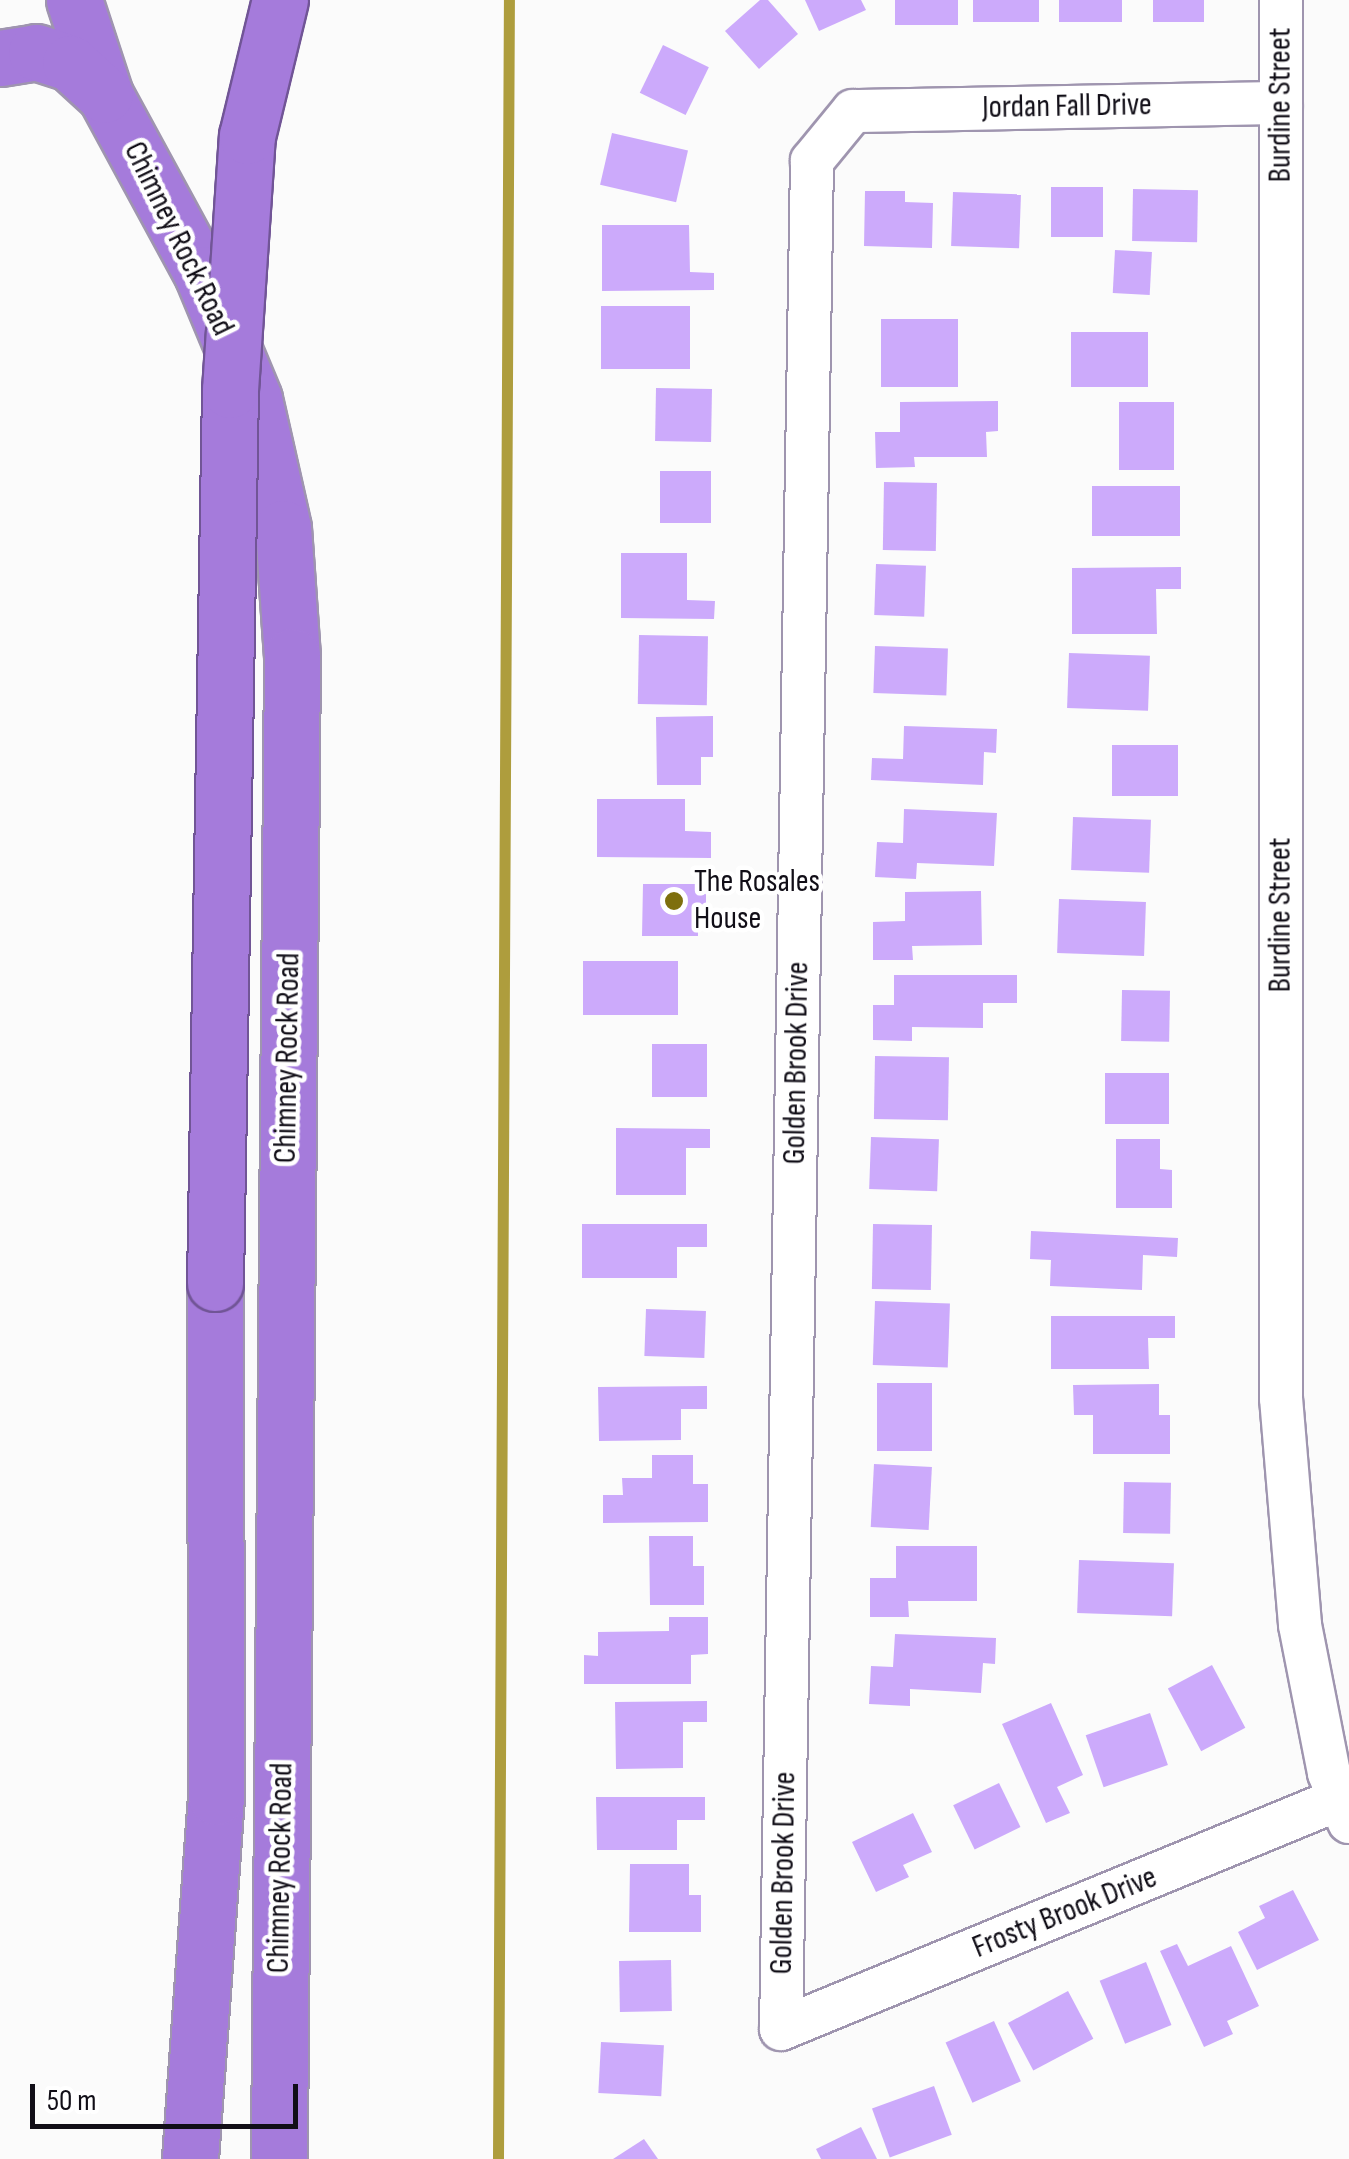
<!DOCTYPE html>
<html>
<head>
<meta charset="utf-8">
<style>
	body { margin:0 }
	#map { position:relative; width:1349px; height:2159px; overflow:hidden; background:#fbfbfb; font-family:"Sofia Sans Condensed",sans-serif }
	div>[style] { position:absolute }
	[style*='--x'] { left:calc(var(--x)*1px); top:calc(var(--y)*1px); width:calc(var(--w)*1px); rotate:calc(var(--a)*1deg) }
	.stream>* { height:11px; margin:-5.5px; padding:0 5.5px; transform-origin:5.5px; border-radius:5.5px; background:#ae9d3d }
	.building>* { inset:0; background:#ccaafb; transform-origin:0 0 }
	.roads { filter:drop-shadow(2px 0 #9f95af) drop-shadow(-2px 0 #9f95af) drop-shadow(0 2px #9f95af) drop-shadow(0 -2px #9f95af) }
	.street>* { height:42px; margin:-21px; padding:0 21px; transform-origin:21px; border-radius:21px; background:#fff }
	.highway>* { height:55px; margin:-27.5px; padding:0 27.5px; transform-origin:27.5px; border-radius:27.5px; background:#a57bdb }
	.bridges { filter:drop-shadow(2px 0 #715596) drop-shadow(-2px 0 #715596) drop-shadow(0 2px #715596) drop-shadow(0 -2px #715596) }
	.highway-bridge>* { height:55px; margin:-27.5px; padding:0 27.5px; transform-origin:27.5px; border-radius:27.5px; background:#a57bdb }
	.dots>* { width:28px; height:28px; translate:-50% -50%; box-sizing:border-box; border:5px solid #fff; border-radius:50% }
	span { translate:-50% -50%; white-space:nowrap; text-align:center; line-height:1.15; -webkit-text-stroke:9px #fff; paint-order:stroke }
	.street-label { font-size:32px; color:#110e17 }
	.poi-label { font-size:32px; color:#110e17 }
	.left { translate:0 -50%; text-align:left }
	.scale { position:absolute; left:30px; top:2084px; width:268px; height:45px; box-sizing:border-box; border:5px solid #110e17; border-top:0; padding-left:12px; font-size:30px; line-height:35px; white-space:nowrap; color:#110e17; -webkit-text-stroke:8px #fff; paint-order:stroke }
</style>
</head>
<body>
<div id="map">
	<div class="stream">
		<i style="--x:498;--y:2159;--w:2159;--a:-89.71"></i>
	</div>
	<div class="building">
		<i style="clip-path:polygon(760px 0,768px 0,798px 34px,759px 69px,725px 31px)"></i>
		<i style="clip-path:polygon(805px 0,861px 0,866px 10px,819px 31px)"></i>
		<i style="left:895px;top:0;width:63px;height:25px"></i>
		<i style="left:973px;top:0;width:66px;height:22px"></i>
		<i style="left:1059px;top:0;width:63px;height:22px"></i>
		<i style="left:1153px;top:0;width:51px;height:22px"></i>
		<i style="left:663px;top:45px;width:51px;height:53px;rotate:26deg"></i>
		<i style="left:612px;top:133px;width:78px;height:53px;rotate:13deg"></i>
		<i style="left:1051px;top:187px;width:52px;height:50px"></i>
		<i style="left:1133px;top:189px;width:65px;height:52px;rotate:1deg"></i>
		<i style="clip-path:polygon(865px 191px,905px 191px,905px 202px,933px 203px,932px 248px,864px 246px)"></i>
		<i style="left:953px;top:192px;width:68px;height:54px;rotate:2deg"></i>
		<i style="clip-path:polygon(602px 225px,689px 225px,690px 272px,714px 273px,714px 290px,602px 291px)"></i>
		<i style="left:1115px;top:250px;width:37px;height:43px;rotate:3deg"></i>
		<i style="left:690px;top:306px;width:63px;height:89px;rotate:90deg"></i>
		<i style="left:881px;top:319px;width:77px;height:68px"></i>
		<i style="left:1071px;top:332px;width:77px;height:55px"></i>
		<i style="left:656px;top:388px;width:56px;height:53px;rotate:1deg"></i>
		<i style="clip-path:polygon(998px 401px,998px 431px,986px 432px,987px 457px,914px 457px,915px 467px,876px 468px,875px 432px,900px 432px,900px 402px)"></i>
		<i style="left:1119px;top:402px;width:55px;height:68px"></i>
		<i style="left:711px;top:471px;width:52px;height:51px;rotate:90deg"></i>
		<i style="left:884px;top:482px;width:53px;height:68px;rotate:1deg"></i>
		<i style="left:1092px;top:486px;width:88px;height:50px"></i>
		<i style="clip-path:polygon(621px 553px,687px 553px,687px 600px,715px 601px,714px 619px,621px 618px)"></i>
		<i style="left:876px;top:564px;width:50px;height:51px;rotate:2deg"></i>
		<i style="clip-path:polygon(1181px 567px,1181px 589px,1156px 589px,1157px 634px,1072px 634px,1072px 568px)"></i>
		<i style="left:639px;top:635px;width:69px;height:69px;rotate:1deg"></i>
		<i style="left:875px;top:646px;width:73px;height:47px;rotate:2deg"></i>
		<i style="left:1069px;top:653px;width:81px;height:55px;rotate:2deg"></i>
		<i style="clip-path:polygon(713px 716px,713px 757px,701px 757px,701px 785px,657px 785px,656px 717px)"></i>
		<i style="clip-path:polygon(904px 726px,997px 729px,996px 753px,984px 752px,983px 785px,871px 780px,872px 758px,903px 759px)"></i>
		<i style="left:1112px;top:745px;width:66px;height:51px"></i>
		<i style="clip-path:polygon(597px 799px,685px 799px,685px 831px,711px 832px,711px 858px,597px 857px)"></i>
		<i style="clip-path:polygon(904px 809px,997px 813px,994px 866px,917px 863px,916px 879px,875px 877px,877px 842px,903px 843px)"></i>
		<i style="left:1073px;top:817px;width:78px;height:53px;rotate:2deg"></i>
		<i style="clip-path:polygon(643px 884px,706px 884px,706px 918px,698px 918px,698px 936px,642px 936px)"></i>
		<i style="clip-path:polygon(981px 891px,982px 945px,912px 946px,913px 960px,873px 960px,873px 922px,905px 921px,905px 892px)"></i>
		<i style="left:1059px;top:899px;width:87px;height:54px;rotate:2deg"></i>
		<i style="left:583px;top:961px;width:95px;height:54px"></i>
		<i style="clip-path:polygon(894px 975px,1017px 975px,1017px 1003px,983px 1003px,983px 1028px,912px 1027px,912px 1041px,873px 1040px,873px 1005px,894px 1005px)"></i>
		<i style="left:1122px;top:990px;width:48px;height:51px;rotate:1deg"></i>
		<i style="left:652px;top:1044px;width:55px;height:53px"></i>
		<i style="left:875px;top:1056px;width:74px;height:63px;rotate:1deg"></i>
		<i style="left:1105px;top:1073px;width:64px;height:51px"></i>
		<i style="clip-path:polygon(616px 1128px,710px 1129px,710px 1148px,686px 1148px,686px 1195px,616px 1195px)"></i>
		<i style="left:871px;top:1137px;width:68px;height:52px;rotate:2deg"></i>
		<i style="clip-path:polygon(1116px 1139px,1160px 1139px,1160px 1169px,1172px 1170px,1172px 1208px,1116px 1208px)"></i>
		<i style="clip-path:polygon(582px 1224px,707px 1224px,707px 1247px,677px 1247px,677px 1278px,582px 1278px)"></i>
		<i style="left:932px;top:1225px;width:65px;height:59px;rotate:91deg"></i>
		<i style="clip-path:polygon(1031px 1231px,1178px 1238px,1177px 1257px,1143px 1255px,1142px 1290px,1050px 1286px,1051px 1260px,1030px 1259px)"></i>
		<i style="left:875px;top:1301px;width:75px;height:64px;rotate:2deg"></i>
		<i style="left:646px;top:1309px;width:60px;height:47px;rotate:2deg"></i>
		<i style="clip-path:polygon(1051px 1316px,1175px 1316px,1175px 1338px,1148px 1338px,1149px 1369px,1051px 1369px)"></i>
		<i style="left:877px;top:1383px;width:55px;height:68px"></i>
		<i style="clip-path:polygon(1159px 1384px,1159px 1415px,1170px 1415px,1170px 1454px,1093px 1454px,1093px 1415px,1074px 1415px,1073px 1385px)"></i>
		<i style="clip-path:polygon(707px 1386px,707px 1409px,681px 1409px,681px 1440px,599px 1441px,598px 1387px)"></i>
		<i style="clip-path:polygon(652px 1455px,693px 1455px,693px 1484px,708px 1484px,708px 1522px,603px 1523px,603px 1495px,623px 1495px,622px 1478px,652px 1478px)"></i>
		<i style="left:874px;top:1464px;width:58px;height:63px;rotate:3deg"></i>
		<i style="left:1124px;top:1482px;width:47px;height:51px;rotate:1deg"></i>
		<i style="clip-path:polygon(649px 1536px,693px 1536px,693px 1566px,704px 1566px,704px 1605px,650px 1605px)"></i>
		<i style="clip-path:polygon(896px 1546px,977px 1546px,977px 1601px,908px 1601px,909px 1617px,870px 1617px,870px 1578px,896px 1578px)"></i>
		<i style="left:1079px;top:1560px;width:95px;height:53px;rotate:2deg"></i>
		<i style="clip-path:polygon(669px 1617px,708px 1617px,708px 1654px,691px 1655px,691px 1684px,584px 1684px,584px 1655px,598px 1656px,598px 1632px,669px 1631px)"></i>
		<i style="clip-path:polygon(895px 1634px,996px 1638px,995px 1664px,983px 1663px,981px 1693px,910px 1689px,910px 1706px,869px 1704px,871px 1666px,893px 1667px)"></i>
		<i style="left:1212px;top:1665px;width:71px;height:50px;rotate:62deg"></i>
		<i style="clip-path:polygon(707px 1701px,707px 1722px,683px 1722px,683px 1768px,616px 1769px,615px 1702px)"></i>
		<i style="clip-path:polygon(1051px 1703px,1083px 1775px,1057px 1787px,1070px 1813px,1046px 1823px,1002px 1724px)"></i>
		<i style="left:1150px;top:1713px;width:55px;height:68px;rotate:71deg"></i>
		<i style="left:999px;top:1783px;width:49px;height:51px;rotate:64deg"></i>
		<i style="clip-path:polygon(596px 1797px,705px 1797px,705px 1820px,677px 1820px,677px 1850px,597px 1850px)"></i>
		<i style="clip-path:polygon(913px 1813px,932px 1852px,903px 1865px,909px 1877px,876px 1892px,852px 1842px)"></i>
		<i style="clip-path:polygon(630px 1864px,689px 1864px,689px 1895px,701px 1895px,701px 1932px,629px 1932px)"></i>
		<i style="clip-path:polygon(1293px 1890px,1319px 1940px,1257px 1970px,1238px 1932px,1265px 1918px,1259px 1906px)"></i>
		<i style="clip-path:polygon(1177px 1944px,1188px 1966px,1231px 1946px,1259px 2006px,1227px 2021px,1233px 2034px,1204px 2047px,1160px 1951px)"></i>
		<i style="left:671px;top:1960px;width:51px;height:52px;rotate:89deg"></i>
		<i style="left:1146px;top:1962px;width:68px;height:50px;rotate:68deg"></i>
		<i style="left:1068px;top:1991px;width:54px;height:68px;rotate:62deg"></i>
		<i style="left:994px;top:2021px;width:66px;height:53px;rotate:66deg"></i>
		<i style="left:601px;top:2042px;width:63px;height:51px;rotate:3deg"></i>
		<i style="left:934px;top:2086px;width:52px;height:66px;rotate:70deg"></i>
		<i style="clip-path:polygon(861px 2127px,877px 2159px,821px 2159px,816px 2149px)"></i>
		<i style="clip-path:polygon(644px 2139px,658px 2159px,613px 2159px)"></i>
	</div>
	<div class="roads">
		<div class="street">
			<i style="--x:1281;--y:0;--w:1398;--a:90"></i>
			<i style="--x:1281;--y:1398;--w:228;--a:85.2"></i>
			<i style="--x:1300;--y:1625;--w:151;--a:78.9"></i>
			<i style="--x:1329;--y:1773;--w:53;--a:67.8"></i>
			<i style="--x:1281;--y:103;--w:428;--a:178.9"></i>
			<i style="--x:853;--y:111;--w:65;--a:129.4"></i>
			<i style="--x:812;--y:161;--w:1868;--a:90.95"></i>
			<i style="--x:781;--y:2029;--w:614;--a:-22.39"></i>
		</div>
		<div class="highway">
			<i style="--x:74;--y:0;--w:100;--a:71.9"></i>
			<i style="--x:105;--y:95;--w:204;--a:61.5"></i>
			<i style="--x:202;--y:274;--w:135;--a:67.4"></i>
			<i style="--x:254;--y:399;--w:132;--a:77.3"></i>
			<i style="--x:283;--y:528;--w:128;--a:86"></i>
			<i style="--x:292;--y:656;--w:1503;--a:90.5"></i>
			<i style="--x:0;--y:58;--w:36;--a:-9"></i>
			<i style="--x:36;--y:52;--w:36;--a:18"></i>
			<i style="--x:70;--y:63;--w:47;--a:42.4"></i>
			<i style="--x:190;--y:2159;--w:363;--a:-85.9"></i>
			<i style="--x:216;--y:1797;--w:514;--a:-90.11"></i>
		</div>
	</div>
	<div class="bridges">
		<div class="highway-bridge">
			<i style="--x:215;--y:1283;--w:893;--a:-89.04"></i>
			<i style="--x:230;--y:390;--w:255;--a:-86.2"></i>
			<i style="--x:247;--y:136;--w:140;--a:-76.4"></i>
		</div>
	</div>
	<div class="dots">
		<i style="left:674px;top:901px;background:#7e6f0d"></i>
	</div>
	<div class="street-label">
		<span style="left:1281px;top:105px;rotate:-90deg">Burdine Street</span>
		<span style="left:1067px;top:107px;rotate:-1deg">Jordan Fall Drive</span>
		<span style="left:178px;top:239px;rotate:64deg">Chimney Rock Road</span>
		<span style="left:1281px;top:915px;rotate:-90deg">Burdine Street</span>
		<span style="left:288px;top:1058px;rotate:-89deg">Chimney Rock Road</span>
		<span style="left:797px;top:1063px;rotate:-89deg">Golden Brook Drive</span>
		<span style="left:281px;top:1868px;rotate:-89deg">Chimney Rock Road</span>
		<span style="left:784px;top:1873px;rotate:-89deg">Golden Brook Drive</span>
		<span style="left:1065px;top:1913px;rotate:-22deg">Frosty Brook Drive</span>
	</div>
	<div class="poi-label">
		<span class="left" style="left:694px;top:901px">The Rosales<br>House</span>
	</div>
	<div class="scale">50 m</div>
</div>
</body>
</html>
